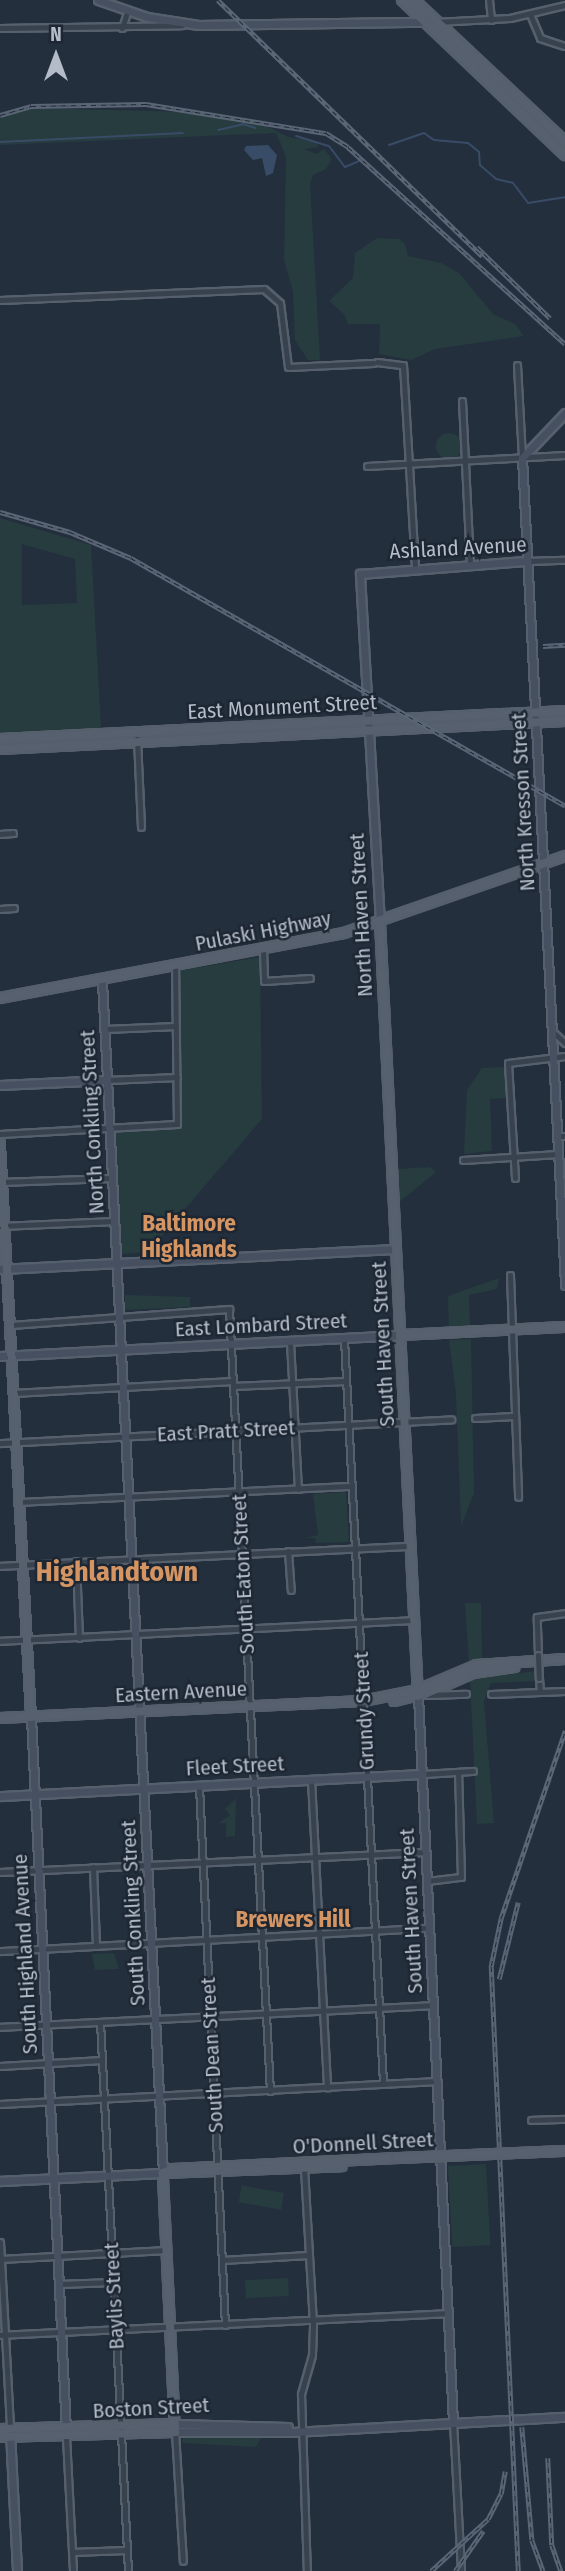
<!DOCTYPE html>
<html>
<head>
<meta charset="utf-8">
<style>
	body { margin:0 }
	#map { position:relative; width:565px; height:2571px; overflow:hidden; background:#242f3e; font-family:"Fira Sans Condensed",sans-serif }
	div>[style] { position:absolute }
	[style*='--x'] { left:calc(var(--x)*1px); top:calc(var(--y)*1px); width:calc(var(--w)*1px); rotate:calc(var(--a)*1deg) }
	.green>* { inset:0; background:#263c3f; transform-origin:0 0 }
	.round { border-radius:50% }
	.water>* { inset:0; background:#394c67 }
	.stream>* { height:2px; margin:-1px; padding:0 1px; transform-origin:1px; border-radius:1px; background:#394c67 }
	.roads { filter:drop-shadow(2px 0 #565f6c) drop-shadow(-2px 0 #565f6c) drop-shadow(0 2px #565f6c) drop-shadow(0 -2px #565f6c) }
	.street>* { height:5px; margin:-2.5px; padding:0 2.5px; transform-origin:2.5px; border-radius:2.5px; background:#38414e }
	.secondary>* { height:7px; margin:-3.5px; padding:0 3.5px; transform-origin:3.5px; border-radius:3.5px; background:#465061 }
	.primary>* { height:8px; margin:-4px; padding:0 4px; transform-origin:4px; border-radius:4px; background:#56606e }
	.rail>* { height:4.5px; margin-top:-2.25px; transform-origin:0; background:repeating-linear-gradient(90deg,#1d2633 0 5px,#5a6575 0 10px); box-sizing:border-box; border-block:2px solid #5a6575 }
	.bridges { filter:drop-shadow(2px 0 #565f6c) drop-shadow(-2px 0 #565f6c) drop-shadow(0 2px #565f6c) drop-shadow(0 -2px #565f6c) }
	.street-bridge>* { height:5px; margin:-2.5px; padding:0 2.5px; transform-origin:2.5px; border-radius:2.5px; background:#38414e }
	.primary-bridge>* { height:8px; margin:-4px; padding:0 4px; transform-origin:4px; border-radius:4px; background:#56606e }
	span { translate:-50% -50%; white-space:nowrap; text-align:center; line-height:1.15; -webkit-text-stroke:5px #1d2633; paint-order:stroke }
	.street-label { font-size:21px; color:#b4bcc9 }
	.neighbourhood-label { font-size:23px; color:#d59563; font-weight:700 }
	.district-label { font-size:28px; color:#d59563; font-weight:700 }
	.north { position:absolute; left:21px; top:21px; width:70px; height:70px; -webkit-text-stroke:5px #1d2633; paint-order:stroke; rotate:0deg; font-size:19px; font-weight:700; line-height:28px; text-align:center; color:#b4bcc9 }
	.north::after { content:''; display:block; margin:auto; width:24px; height:32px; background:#b4bcc9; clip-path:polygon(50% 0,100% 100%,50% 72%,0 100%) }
</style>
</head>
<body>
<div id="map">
	<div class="green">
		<i style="clip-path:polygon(33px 108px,191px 112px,256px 121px,288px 137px,318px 142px,318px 147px,304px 149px,317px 154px,324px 149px,332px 159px,326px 169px,313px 175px,310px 184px,320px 360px,308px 360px,295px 340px,293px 291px,284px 260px,286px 157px,276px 133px,0 145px,0 118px)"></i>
		<i style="clip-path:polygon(377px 238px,399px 239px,405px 244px,408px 256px,441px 263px,459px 273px,493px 314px,515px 324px,524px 336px,435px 349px,411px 360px,379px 354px,380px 324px,348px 324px,344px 314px,329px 301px,353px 278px,355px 253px)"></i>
		<i class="round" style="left:436px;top:433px;width:26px;height:26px"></i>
		<i style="clip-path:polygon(evenodd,0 518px,91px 545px,101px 728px,0 734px,0 518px,22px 544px,75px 559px,77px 603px,22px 605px,22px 544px)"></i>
		<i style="clip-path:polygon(260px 957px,262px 1119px,161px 1237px,160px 1251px,122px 1254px,115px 1132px,181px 1127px,178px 971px)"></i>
		<i style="clip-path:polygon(505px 1067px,507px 1098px,490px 1099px,492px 1151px,464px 1154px,467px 1090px,482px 1068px)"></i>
		<i style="clip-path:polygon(430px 1167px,436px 1172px,398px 1203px,397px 1169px)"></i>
		<i style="clip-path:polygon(499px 1278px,497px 1289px,469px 1295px,470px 1326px,449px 1328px,448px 1296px)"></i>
		<i style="clip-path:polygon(125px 1295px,190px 1297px,190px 1307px,125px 1310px)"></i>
		<i style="clip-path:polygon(471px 1339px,474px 1493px,461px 1526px,456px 1394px,449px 1340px)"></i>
		<i style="clip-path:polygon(346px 1492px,349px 1542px,316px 1543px,315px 1538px,305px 1538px,318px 1535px,313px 1494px)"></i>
		<i style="clip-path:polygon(465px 1603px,481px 1603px,482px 1659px,469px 1662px)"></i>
		<i style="clip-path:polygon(537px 1671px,538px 1681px,491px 1683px,484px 1701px,494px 1823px,477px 1824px,470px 1679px)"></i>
		<i style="clip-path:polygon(236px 1798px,235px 1836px,226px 1837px,226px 1823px,219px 1823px,230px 1815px,225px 1809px)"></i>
		<i style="clip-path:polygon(114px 1953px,119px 1969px,95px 1970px,92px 1954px)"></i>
		<i style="left:486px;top:2164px;width:81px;height:38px;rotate:87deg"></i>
		<i style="left:284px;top:2193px;width:17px;height:43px;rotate:100deg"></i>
		<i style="left:288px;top:2278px;width:18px;height:43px;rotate:87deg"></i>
		<i style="clip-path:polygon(263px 2435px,256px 2447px,182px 2443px,183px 2437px)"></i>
	</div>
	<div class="water">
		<i style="clip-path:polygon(268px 145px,277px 155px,273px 173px,266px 176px,262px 158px,253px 160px,244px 150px,246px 146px)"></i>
	</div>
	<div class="stream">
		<i style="--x:218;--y:130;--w:26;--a:-13"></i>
		<i style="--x:243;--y:124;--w:13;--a:18"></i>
		<i style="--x:296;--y:136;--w:34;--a:17"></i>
		<i style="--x:329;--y:146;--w:26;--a:53"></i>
		<i style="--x:345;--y:167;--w:15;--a:-23"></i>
		<i style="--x:0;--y:142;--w:183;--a:-2.8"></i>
		<i style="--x:389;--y:145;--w:37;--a:-19"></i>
		<i style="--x:424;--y:133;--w:12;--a:35"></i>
		<i style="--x:434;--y:140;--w:34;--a:5"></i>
		<i style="--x:468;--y:143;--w:14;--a:39"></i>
		<i style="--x:479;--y:152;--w:13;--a:86"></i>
		<i style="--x:480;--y:165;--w:21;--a:41"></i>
		<i style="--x:496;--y:179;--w:17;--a:13"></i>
		<i style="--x:513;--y:183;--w:25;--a:53"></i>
		<i style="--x:528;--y:203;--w:37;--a:-9"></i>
	</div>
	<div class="roads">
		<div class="street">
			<i style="--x:489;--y:0;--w:20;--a:84"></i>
			<i style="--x:530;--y:14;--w:26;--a:67"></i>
			<i style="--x:540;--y:38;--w:26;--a:18"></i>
			<i style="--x:436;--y:22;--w:74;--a:-3.1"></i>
			<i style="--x:510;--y:18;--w:57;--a:-13.3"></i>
			<i style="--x:0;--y:28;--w:182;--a:-0.9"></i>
			<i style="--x:122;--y:28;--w:19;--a:-72"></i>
			<i style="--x:0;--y:300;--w:264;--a:-2.4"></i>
			<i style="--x:264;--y:289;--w:21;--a:41"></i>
			<i style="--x:280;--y:303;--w:64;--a:82.9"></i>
			<i style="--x:288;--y:367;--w:85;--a:-2.7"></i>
			<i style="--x:377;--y:362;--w:26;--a:7"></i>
			<i style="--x:403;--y:365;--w:203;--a:86.6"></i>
			<i style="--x:517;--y:365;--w:93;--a:86.9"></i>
			<i style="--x:462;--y:401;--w:164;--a:87.2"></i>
			<i style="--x:367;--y:466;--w:198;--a:-3.2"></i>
			<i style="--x:527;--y:561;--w:38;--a:-2"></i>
			<i style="--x:137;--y:739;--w:88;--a:87.4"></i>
			<i style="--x:0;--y:834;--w:13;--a:-4"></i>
			<i style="--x:0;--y:909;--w:14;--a:-4"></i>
			<i style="--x:263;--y:949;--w:32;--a:88"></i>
			<i style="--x:264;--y:981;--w:46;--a:-3.7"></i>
			<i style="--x:105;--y:1029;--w:71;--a:-2.4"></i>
			<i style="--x:552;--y:1031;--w:18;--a:43"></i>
			<i style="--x:107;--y:1080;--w:70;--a:-2.5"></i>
			<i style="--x:0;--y:1134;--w:177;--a:-3.2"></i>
			<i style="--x:177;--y:1124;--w:158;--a:-90.7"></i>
			<i style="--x:558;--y:1136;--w:7;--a:0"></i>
			<i style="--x:463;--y:1160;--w:95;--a:-3.6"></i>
			<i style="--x:515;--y:1178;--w:115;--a:-93.5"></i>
			<i style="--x:508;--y:1063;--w:57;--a:-7"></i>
			<i style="--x:0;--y:1182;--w:112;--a:-2"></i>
			<i style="--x:0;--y:1226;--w:115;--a:-2.5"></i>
			<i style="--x:510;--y:1275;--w:222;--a:87.9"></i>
			<i style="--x:10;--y:1325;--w:220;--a:-4.2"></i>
			<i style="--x:229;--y:1309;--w:783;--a:87"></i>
			<i style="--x:344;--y:1339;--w:746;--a:87"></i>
			<i style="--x:290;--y:1342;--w:147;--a:86.9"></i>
			<i style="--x:233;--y:1386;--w:112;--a:-2.6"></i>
			<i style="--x:13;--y:1393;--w:220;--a:-3.1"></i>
			<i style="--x:475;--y:1418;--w:39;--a:-3"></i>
			<i style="--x:0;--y:1443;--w:452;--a:-3"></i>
			<i style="--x:19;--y:1502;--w:332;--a:-2.8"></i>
			<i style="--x:288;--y:1551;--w:39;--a:86"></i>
			<i style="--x:76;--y:1561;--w:77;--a:87.8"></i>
			<i style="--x:0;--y:1566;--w:410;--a:-2.8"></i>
			<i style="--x:0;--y:1641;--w:415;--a:-2.9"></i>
			<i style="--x:538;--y:1655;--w:38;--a:-92"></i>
			<i style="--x:537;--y:1617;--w:28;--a:-8"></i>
			<i style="--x:539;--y:1678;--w:14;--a:86"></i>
			<i style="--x:491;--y:1694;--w:74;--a:-2.3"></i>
			<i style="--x:428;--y:1695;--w:38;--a:-2"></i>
			<i style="--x:422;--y:1774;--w:51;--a:-3.4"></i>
			<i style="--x:311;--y:1780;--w:308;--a:87"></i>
			<i style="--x:199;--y:1786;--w:540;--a:87.24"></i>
			<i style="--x:93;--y:1867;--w:79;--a:87.8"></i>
			<i style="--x:0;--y:1872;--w:426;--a:-2.7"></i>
			<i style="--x:427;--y:1881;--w:34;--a:-7"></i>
			<i style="--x:461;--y:1877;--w:105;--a:-91.6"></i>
			<i style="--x:0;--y:1951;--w:430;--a:-3.1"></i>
			<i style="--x:100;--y:2022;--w:550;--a:87.08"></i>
			<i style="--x:0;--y:2027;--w:434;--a:-2.9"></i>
			<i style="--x:0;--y:2066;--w:102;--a:-3.4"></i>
			<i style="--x:0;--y:2104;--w:438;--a:-3"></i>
			<i style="--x:531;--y:2120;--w:34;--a:-2"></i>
			<i style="--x:304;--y:2168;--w:158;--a:86.7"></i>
			<i style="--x:313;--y:2326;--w:29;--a:92"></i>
			<i style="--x:312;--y:2355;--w:41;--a:105.8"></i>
			<i style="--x:301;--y:2394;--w:177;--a:88.1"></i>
			<i style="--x:0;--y:2242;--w:187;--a:86.9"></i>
			<i style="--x:0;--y:2259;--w:167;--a:-3.1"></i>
			<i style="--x:222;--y:2260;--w:86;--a:-3.3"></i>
			<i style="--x:59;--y:2284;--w:54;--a:-2.1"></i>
			<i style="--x:0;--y:2335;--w:449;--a:-2.8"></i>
			<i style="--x:453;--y:2422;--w:149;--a:86.9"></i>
			<i style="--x:175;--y:2432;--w:129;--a:86.5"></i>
			<i style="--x:66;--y:2437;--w:134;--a:87"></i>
			<i style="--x:72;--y:2552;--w:54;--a:-2.1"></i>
		</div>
		<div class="secondary">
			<i style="--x:98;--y:0;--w:52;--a:19.1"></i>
			<i style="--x:147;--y:17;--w:52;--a:8.9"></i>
			<i style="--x:198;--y:25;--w:228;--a:-0.8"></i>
			<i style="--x:565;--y:413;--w:62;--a:133.7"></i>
			<i style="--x:522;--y:458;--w:828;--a:87.02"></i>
			<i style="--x:380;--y:922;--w:349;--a:-93.3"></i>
			<i style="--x:360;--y:574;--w:168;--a:-4.5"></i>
			<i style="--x:0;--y:1085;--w:107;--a:-2.7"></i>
			<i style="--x:0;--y:1269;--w:396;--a:-2.9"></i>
			<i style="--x:0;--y:1356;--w:401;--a:-3"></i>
			<i style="--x:418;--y:1696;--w:727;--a:87.24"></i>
			<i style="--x:31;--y:1717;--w:713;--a:87.19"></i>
			<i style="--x:0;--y:1796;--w:423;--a:-3"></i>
			<i style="--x:0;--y:2181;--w:163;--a:-2.8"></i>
			<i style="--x:163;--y:2173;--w:1195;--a:-92.93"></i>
			<i style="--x:175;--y:2424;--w:113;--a:1.5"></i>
			<i style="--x:10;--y:2432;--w:139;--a:87.1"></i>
			<i style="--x:175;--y:2432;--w:118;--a:0"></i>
			<i style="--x:293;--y:2432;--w:272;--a:-3.2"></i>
		</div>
		<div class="primary">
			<i style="--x:402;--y:0;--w:225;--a:43.6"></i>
			<i style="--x:414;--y:0;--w:207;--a:43.2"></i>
			<i style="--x:0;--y:739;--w:566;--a:-2.84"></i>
			<i style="--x:0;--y:749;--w:566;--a:-2.84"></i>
			<i style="--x:380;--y:922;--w:775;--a:87.19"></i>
			<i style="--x:0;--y:998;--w:350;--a:-10.7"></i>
			<i style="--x:344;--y:933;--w:234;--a:-19.2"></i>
			<i style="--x:0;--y:1143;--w:575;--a:86.91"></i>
			<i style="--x:400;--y:1335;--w:165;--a:-2.8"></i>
			<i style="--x:394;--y:1701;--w:34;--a:-14"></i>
			<i style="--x:427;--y:1693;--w:50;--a:-23.5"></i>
			<i style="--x:473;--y:1673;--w:42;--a:-8.1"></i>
			<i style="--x:0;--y:1718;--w:363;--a:-2.7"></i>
			<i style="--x:363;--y:1701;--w:56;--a:-11.3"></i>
			<i style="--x:418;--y:1690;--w:64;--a:-23"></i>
			<i style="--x:477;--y:1665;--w:88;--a:-3.9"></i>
			<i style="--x:163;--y:2173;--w:11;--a:-22"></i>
			<i style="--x:173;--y:2169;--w:225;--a:-2.8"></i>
			<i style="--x:163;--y:2173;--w:179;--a:-2.2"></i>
			<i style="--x:0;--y:2429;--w:175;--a:-1.6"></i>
			<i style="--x:0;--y:2437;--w:175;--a:-1.6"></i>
			<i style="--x:175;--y:2432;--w:259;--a:-92.7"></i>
		</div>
	</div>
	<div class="rail">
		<i style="--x:218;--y:0;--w:368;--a:44.1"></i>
		<i style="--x:0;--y:115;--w:32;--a:-16"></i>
		<i style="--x:31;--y:106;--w:115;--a:-1"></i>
		<i style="--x:146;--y:104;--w:182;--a:9.2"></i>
		<i style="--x:326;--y:133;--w:26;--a:32"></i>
		<i style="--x:348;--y:147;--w:293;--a:42.2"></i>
		<i style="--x:477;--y:247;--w:102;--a:44.2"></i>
		<i style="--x:0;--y:512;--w:73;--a:15.9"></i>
		<i style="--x:70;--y:532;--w:66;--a:23.1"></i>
		<i style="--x:131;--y:558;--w:500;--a:29.7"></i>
		<i style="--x:543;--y:646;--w:22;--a:-3"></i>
		<i style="--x:499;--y:1979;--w:79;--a:-76.1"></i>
		<i style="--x:522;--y:2427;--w:113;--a:84.9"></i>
		<i style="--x:532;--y:2540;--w:33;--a:70"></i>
		<i style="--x:548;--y:2458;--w:87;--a:87.4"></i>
		<i style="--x:552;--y:2545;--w:28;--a:71"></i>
		<i style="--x:431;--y:2571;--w:77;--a:-42.4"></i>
		<i style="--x:488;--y:2519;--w:28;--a:-63"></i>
		<i style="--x:501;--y:2494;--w:23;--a:-80"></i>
		<i style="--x:455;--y:2571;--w:49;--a:-55"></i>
		<i style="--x:518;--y:2571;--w:606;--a:-92.56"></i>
		<i style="--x:491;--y:1966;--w:49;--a:-78.2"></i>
		<i style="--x:501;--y:1918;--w:198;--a:-71.1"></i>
	</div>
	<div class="bridges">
		<div class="street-bridge">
			<i style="--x:538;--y:1655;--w:23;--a:88"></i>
		</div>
		<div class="primary-bridge">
			<i style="--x:398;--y:2158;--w:167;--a:-2.4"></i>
		</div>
	</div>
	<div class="street-label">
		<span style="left:458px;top:548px;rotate:-3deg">Ashland Avenue</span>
		<span style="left:282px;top:707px;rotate:-3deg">East Monument Street</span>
		<span style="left:523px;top:802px;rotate:-93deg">North Kresson Street</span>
		<span style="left:361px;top:915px;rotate:-93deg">North Haven Street</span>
		<span style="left:263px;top:931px;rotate:-11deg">Pulaski Highway</span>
		<span style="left:92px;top:1122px;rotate:-93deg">North Conkling Street</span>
		<span style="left:261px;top:1325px;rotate:-3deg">East Lombard Street</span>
		<span style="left:383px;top:1344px;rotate:-93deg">South Haven Street</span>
		<span style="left:226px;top:1431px;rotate:-3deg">East Pratt Street</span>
		<span style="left:243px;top:1574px;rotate:-93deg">South Eaton Street</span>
		<span style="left:181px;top:1692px;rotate:-3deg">Eastern Avenue</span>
		<span style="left:364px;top:1711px;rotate:-93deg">Grundy Street</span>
		<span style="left:235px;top:1766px;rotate:-3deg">Fleet Street</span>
		<span style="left:411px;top:1911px;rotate:-93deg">South Haven Street</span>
		<span style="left:133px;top:1913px;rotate:-93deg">South Conkling Street</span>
		<span style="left:25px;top:1954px;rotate:-93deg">South Highland Avenue</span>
		<span style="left:212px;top:2055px;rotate:-93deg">South Dean Street</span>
		<span style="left:363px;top:2143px;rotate:-3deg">O'Donnell Street</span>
		<span style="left:114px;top:2296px;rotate:-93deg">Baylis Street</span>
		<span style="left:151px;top:2408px;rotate:-3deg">Boston Street</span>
	</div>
	<div class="neighbourhood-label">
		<span style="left:189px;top:1236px">Baltimore<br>Highlands</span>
		<span style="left:293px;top:1919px">Brewers Hill</span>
	</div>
	<div class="district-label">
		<span style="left:117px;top:1572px">Highlandtown</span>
	</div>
	<div class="north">N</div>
</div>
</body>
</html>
